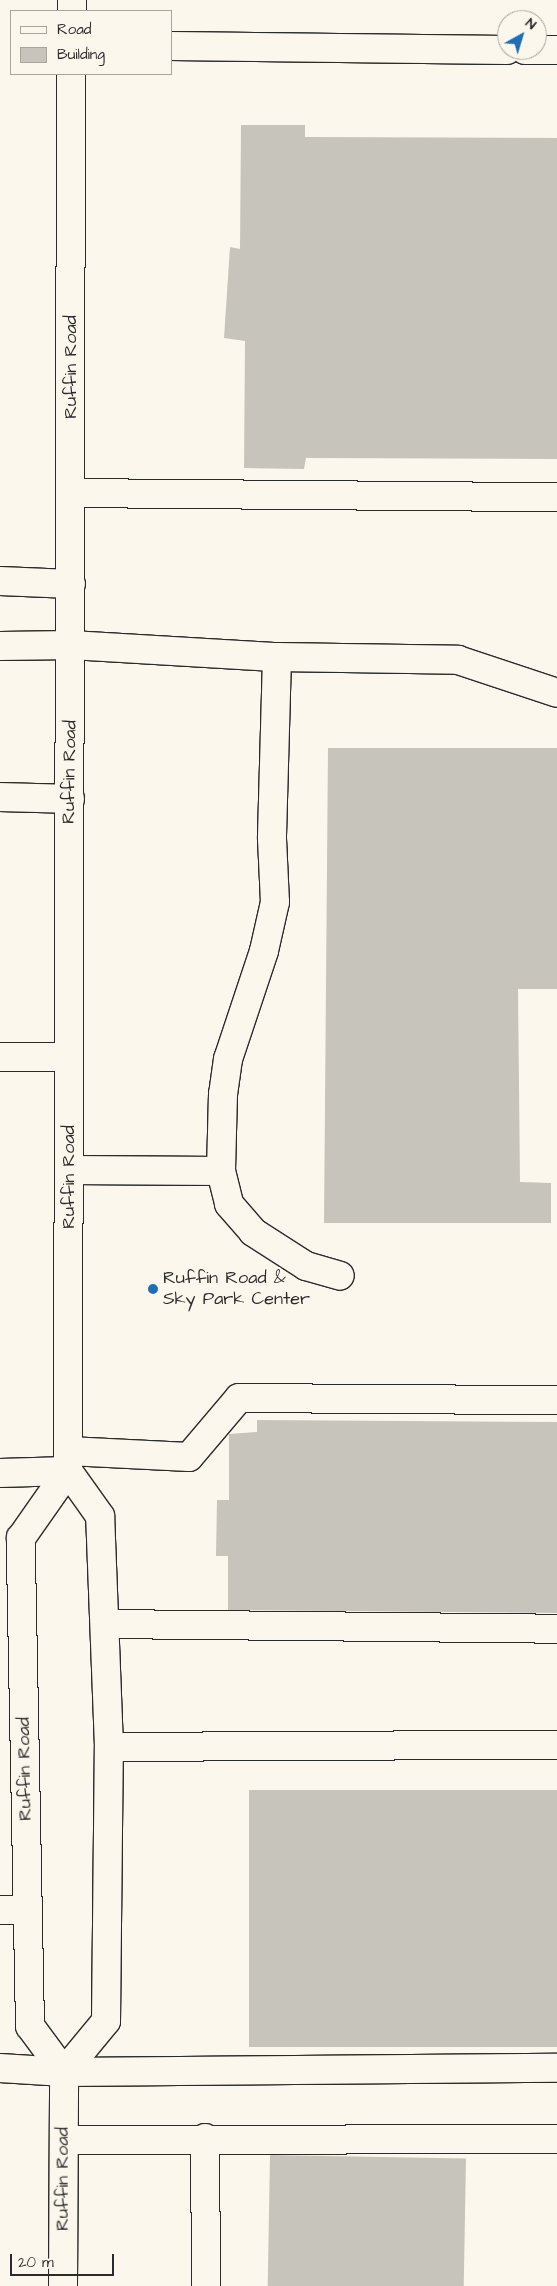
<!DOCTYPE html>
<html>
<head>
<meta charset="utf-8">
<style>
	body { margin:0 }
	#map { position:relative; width:557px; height:2286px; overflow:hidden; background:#fbf7ec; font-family:"Architects Daughter",sans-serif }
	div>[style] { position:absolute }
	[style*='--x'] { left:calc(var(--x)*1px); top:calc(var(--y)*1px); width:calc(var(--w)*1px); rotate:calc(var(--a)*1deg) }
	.building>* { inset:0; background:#c7c4bc; transform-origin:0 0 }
	.roads { filter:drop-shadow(1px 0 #2b2b2b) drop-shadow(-1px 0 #2b2b2b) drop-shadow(0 1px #2b2b2b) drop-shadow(0 -1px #2b2b2b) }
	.minor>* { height:28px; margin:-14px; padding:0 14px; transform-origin:14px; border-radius:14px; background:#fbf7ec }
	.major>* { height:28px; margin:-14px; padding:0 14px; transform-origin:14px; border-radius:14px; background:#fbf7ec }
	.dots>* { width:14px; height:14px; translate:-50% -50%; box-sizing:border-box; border:2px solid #fbf7ec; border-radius:50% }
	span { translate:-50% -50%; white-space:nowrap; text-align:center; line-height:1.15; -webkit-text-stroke:4px #fbf7ec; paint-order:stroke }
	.street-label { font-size:18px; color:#2b2b2b }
	.poi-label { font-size:18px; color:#2b2b2b }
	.left { translate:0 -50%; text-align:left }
	.legend { position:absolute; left:10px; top:10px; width:162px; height:65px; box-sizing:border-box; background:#fbf7ec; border:1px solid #a8a59f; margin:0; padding:6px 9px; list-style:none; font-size:15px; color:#2b2b2b }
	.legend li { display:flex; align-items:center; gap:10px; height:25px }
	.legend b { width:25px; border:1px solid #a8a59f }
	.north { position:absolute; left:497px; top:10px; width:50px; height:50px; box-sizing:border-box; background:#fbf7ec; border:1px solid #a8a59f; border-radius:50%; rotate:39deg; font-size:14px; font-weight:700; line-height:20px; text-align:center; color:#2b2b2b }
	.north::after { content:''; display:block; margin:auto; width:18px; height:22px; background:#1f6fb2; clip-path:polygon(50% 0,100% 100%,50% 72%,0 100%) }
	.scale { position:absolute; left:10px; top:2254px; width:104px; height:22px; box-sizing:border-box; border:2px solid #2b2b2b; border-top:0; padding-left:6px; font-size:15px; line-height:18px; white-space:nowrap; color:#2b2b2b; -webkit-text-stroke:4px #fbf7ec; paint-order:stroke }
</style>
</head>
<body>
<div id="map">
	<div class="building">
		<i style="clip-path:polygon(241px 125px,305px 125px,305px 137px,557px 138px,557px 459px,306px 458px,304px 469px,244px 468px,245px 341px,224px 338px,230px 247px,240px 249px)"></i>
		<i style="clip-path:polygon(328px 748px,557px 748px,557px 989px,518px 989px,520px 1182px,551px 1183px,551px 1223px,324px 1223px)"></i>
		<i style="clip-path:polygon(257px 1420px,557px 1422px,557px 1613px,228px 1610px,228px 1556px,216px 1556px,217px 1500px,229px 1500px,229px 1434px,257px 1432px)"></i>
		<i style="left:249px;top:1790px;width:308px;height:257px"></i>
		<i style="left:270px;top:2155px;width:196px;height:131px;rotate:1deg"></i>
	</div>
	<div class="roads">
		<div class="minor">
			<i style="--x:171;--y:46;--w:336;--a:0.7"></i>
			<i style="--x:525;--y:50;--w:32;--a:0"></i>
			<i style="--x:70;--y:493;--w:487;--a:0.5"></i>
			<i style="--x:0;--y:581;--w:71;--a:2.4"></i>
			<i style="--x:0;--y:646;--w:72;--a:-0.8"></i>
			<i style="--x:72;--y:645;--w:205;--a:3.4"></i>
			<i style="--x:277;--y:657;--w:182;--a:91.6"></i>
			<i style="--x:272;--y:839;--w:63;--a:87.3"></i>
			<i style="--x:275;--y:902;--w:50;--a:102.7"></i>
			<i style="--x:264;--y:951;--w:114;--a:108.4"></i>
			<i style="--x:228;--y:1059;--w:35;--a:98"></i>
			<i style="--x:223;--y:1094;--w:77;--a:91.5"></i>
			<i style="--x:277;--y:657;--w:181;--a:0.9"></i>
			<i style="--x:458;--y:660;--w:104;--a:18.4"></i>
			<i style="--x:0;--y:797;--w:70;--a:1.6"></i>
			<i style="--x:0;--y:1057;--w:69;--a:0"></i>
			<i style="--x:69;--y:1170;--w:152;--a:0.4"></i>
			<i style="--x:221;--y:1171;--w:34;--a:76"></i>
			<i style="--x:229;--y:1204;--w:37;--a:49"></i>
			<i style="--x:253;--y:1232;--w:63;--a:32.7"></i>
			<i style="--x:306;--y:1266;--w:35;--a:16"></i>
			<i style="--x:68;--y:1451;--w:121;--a:2.8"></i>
			<i style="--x:189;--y:1457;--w:77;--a:-49.7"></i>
			<i style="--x:239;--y:1398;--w:318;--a:0.4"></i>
			<i style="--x:0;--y:1473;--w:68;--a:-1.7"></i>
			<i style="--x:105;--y:1624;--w:452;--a:0.6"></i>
			<i style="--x:109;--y:1747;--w:448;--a:-0.3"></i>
			<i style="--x:0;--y:1910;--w:28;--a:0"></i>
			<i style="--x:0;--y:2068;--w:64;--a:3.6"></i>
			<i style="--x:64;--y:2072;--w:493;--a:-0.5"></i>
			<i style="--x:205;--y:2138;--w:148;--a:89.6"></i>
			<i style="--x:64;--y:2140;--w:493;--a:-0.1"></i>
		</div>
		<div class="major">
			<i style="--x:72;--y:11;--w:11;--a:-90"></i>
			<i style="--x:64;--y:2072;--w:66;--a:-50.5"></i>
			<i style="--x:106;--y:2021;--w:274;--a:-89.4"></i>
			<i style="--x:109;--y:1747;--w:231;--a:-92.2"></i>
			<i style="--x:100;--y:1516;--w:55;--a:-125.4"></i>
			<i style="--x:63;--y:2286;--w:214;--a:-89.7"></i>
			<i style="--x:64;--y:2072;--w:57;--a:-126.5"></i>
			<i style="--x:30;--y:2026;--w:488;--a:-91.1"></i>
			<i style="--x:21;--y:1538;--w:82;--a:-55"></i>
			<i style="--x:68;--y:1471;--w:1397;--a:-89.88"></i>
		</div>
	</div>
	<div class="dots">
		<i style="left:153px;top:1289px;background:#1f6fb2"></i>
	</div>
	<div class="street-label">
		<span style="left:71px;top:367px;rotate:-90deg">Ruffin Road</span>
		<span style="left:70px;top:772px;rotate:-89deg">Ruffin Road</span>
		<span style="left:69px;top:1177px;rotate:-90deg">Ruffin Road</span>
		<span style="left:25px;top:1769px;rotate:-91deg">Ruffin Road</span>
		<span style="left:63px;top:2179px;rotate:-90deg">Ruffin Road</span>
	</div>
	<div class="poi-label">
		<span class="left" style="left:163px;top:1289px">Ruffin Road &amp;<br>Sky Park Center</span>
	</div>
	<ul class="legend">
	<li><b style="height:6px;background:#fbf7ec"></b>Road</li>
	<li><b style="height:14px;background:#c7c4bc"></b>Building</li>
	</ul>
	<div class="north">N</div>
	<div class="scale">20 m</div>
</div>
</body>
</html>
